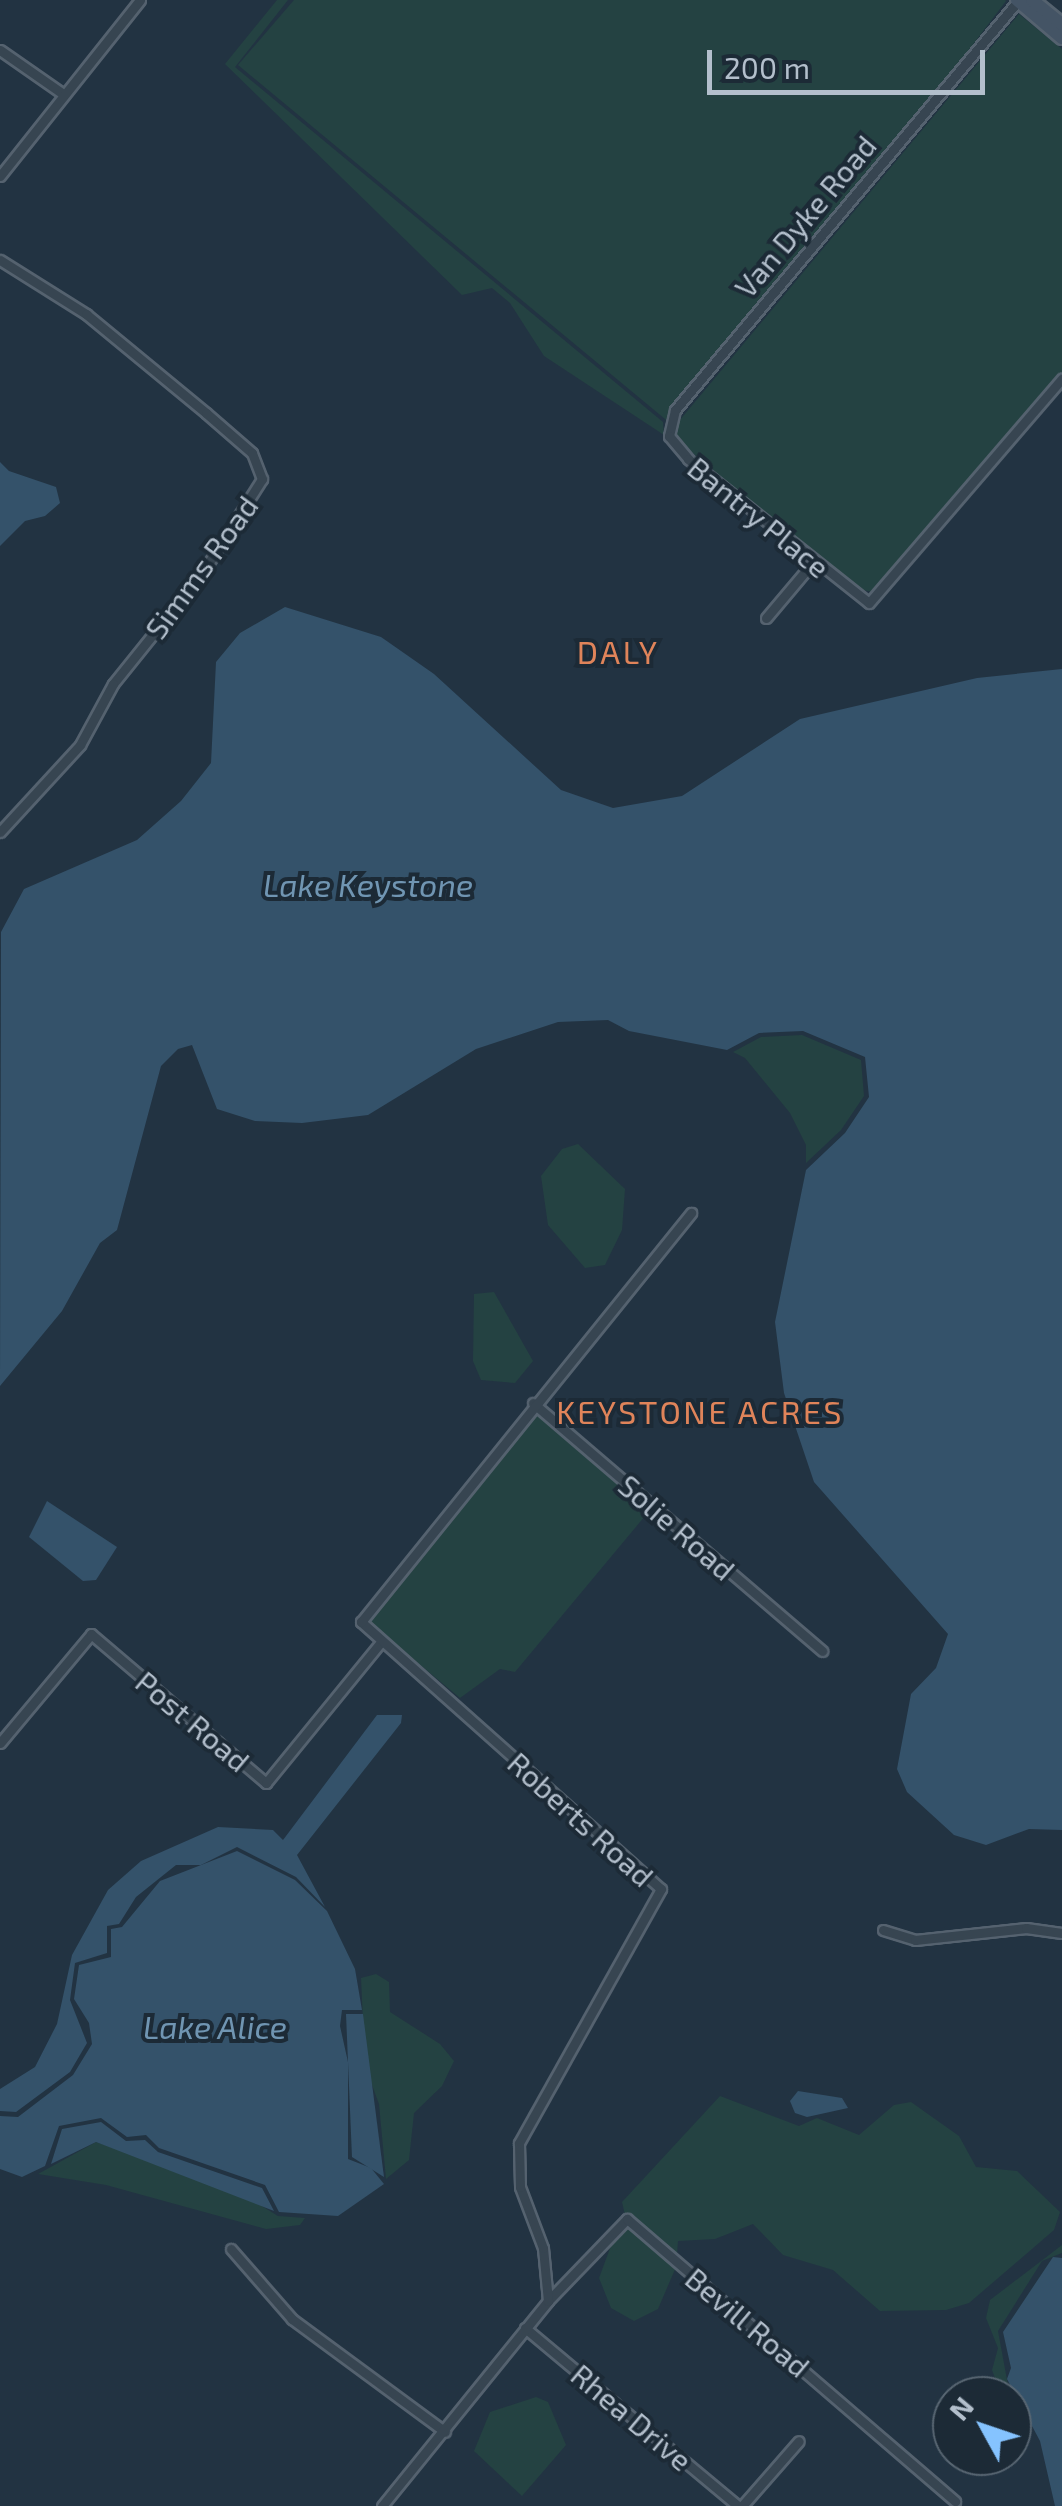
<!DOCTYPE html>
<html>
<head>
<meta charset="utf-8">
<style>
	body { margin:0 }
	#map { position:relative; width:1062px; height:2506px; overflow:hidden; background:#223342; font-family:"Exo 2",sans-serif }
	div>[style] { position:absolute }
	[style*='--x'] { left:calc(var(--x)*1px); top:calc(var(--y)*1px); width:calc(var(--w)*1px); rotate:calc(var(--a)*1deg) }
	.green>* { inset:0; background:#244242 }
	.water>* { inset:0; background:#34526a }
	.roads { filter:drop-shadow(2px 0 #55626f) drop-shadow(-2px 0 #55626f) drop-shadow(0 2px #55626f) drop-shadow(0 -2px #55626f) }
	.minor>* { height:9px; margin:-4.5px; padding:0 4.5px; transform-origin:4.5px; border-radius:4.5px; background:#374551 }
	.secondary>* { height:12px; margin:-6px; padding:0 6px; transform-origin:6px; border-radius:6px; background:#445465 }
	span { translate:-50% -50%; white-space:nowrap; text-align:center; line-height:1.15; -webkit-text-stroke:8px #1c2a36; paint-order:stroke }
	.street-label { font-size:30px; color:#b3bfcc }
	.neighbourhood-label { font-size:32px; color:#e0845a; letter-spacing:2.5px }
	.water-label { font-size:32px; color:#7095b2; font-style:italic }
	.north { position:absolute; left:932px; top:2376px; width:100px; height:100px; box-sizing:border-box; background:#1c2a36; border:2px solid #586672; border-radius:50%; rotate:310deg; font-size:28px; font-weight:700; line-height:40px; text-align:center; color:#b3bfcc }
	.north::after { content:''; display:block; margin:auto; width:35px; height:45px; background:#85c3ff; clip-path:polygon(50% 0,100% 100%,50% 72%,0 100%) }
	.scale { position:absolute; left:707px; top:50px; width:278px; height:45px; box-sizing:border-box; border:5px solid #b3bfcc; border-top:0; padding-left:12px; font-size:30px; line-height:35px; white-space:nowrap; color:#b3bfcc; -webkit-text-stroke:8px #1c2a36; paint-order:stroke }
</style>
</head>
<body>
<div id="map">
	<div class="green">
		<i style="clip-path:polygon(277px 0,288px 0,235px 67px,663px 422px,664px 435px,544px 356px,510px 303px,492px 288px,462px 295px,225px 64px)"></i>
		<i style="clip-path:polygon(294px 0,1005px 0,1006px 1px,825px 239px,671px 424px,238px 65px)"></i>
		<i style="clip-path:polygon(1019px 14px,1062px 49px,1062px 374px,872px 592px,854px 588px,669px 433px)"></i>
		<i style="clip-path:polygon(802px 1035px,861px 1060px,864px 1096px,841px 1130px,806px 1163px,806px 1145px,790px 1113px,745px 1058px,733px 1052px,761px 1037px)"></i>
		<i style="clip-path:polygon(578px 1144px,625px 1189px,622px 1230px,605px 1265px,585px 1268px,548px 1225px,541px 1176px,562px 1149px)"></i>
		<i style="clip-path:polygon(494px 1292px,533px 1361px,515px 1383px,481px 1380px,473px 1361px,474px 1294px)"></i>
		<i style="clip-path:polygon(535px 1411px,650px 1510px,515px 1672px,500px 1669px,460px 1698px,370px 1623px)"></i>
		<i style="clip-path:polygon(376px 1974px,389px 1982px,390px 2012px,440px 2044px,454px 2061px,442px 2086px,414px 2113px,409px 2160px,386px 2179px,379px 2104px,365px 2066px,361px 1978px)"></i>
		<i style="clip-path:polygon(720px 2096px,799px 2126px,817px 2118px,859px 2135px,894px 2105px,911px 2102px,959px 2136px,976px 2167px,1017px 2171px,1060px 2212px,1054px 2230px,969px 2303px,946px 2310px,880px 2311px,833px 2270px,783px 2255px,753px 2224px,715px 2239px,678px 2241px,677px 2255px,625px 2215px,622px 2202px)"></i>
		<i style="clip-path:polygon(96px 2142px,239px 2192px,278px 2216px,305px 2218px,300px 2225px,266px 2229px,106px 2185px,38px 2174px)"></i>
		<i style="clip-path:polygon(628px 2226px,676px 2267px,658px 2309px,634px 2321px,611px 2308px,599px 2278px,612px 2243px)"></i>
		<i style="clip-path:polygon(1062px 2245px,1062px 2253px,1042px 2261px,998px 2331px,1010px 2396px,1002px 2396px,992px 2370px,998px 2348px,986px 2318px,990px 2300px)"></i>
		<i style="clip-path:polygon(536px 2397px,548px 2402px,566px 2445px,522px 2496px,474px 2451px,490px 2412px)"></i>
	</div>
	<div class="water">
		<i style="clip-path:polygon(0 462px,9px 471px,56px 487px,60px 503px,45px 516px,25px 521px,0 546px)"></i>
		<i style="clip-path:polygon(285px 607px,381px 637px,434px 674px,561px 790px,613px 808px,682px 796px,800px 719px,977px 678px,1062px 669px,1062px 1830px,1029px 1829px,986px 1845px,954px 1835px,907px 1792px,897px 1769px,911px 1694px,936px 1668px,948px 1634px,814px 1482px,784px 1393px,775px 1322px,806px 1170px,845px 1133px,869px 1097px,865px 1057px,803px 1031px,759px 1033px,727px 1050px,629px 1031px,608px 1020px,558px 1022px,476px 1049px,368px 1115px,302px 1123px,255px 1121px,217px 1109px,192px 1045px,178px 1049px,161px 1066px,117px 1230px,100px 1243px,62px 1311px,0 1386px,1px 932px,24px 889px,137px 840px,181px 801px,211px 763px,216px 662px,240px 633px)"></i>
		<i style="clip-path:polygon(47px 1501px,117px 1547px,96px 1580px,83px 1581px,29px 1537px)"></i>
		<i style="clip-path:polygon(377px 1715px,402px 1715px,401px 1723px,297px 1855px,325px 1907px,296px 1877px,237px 1847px,201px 1865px,176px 1865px,136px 1897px,119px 1924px,107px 1926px,107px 1953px,75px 1963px,70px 2000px,87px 2043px,70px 2072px,16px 2112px,0 2111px,0 2089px,35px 2067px,57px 2024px,72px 1955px,108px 1890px,141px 1861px,218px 1827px,273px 1830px,283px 1840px)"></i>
		<i style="clip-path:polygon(237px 1851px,295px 1880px,327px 1911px,355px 1969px,362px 2010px,342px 2010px,340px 2026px,348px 2062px,348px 2159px,371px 2168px,384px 2184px,338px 2216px,279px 2212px,265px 2185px,159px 2148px,146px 2135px,127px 2137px,101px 2118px,59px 2126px,45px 2166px,22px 2177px,0 2169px,0 2116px,18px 2117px,73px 2075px,92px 2044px,89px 2023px,74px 1999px,79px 1965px,111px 1957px,111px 1929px,122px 1927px,160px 1881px)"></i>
		<i style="clip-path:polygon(346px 2014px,363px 2014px,384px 2177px,352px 2157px)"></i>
		<i style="clip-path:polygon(798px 2091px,842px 2098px,848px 2108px,807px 2117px,795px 2113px,790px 2101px)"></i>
		<i style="clip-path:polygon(101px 2122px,126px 2141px,145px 2140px,158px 2152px,262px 2188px,274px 2211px,96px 2142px,51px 2164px,62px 2129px)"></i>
		<i style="clip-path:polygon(1053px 2257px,1062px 2258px,1062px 2506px,1055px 2506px,1040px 2441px,1007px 2379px,1011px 2368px,1003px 2332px)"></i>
	</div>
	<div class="roads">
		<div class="minor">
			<i style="--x:1018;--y:1;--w:534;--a:129.98"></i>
			<i style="--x:675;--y:410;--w:27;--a:103"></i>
			<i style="--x:669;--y:436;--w:30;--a:50"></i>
			<i style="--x:688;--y:459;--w:231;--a:38.5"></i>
			<i style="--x:869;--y:603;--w:296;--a:-49.3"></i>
			<i style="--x:0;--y:50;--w:77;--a:34.9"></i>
			<i style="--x:0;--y:176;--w:225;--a:-51.5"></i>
			<i style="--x:0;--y:260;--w:102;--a:32.1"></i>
			<i style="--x:86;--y:314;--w:156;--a:39.5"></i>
			<i style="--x:206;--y:413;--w:61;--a:41"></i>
			<i style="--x:252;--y:453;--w:28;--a:69"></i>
			<i style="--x:262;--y:479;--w:110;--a:122.4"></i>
			<i style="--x:203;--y:572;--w:144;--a:128.8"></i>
			<i style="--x:113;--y:684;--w:69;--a:118.4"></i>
			<i style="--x:80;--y:745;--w:118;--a:132.6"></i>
			<i style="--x:766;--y:618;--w:75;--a:-49.9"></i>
			<i style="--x:533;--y:1403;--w:381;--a:40.6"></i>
			<i style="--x:0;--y:1743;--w:142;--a:-50.1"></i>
			<i style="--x:91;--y:1634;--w:230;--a:40.4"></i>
			<i style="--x:266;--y:1783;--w:181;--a:-50.8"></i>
			<i style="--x:883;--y:1930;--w:34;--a:17"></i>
			<i style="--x:915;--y:1940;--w:112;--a:-6.2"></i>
			<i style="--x:1026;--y:1928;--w:36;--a:8"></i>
			<i style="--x:231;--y:2249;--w:93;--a:48.9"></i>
			<i style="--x:292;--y:2319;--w:190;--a:36.4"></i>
			<i style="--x:548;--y:2301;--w:114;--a:-46.1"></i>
			<i style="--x:627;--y:2219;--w:433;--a:40.7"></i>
			<i style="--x:525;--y:2328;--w:278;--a:39.9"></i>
			<i style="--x:382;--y:2506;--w:264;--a:-51"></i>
			<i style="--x:548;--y:2301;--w:53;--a:-95.4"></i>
			<i style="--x:543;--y:2248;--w:65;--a:-110.7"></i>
			<i style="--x:520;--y:2187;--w:44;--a:-91.3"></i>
			<i style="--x:519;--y:2143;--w:291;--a:-60.8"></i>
			<i style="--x:661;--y:1889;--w:402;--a:-138.3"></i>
			<i style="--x:361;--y:1622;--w:526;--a:-51.1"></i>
			<i style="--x:742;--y:2506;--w:86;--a:-48.8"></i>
		</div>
		<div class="secondary">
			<i style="--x:1017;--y:0;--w:59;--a:40.2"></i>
			<i style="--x:1032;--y:0;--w:38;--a:39"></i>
		</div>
	</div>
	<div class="street-label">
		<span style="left:805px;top:216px;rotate:-50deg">Van Dyke Road</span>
		<span style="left:759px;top:517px;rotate:39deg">Bantry Place</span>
		<span style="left:201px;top:567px;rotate:-54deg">Simms Road</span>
		<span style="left:677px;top:1527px;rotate:41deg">Solie Road</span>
		<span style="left:193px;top:1721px;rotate:40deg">Post Road</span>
		<span style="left:581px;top:1819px;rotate:42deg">Roberts Road</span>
		<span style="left:748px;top:2322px;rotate:40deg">Bevill Road</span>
		<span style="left:632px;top:2417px;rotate:40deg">Rhea Drive</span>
	</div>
	<div class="neighbourhood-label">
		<span style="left:618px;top:651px">DALY</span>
		<span style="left:700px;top:1411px">KEYSTONE ACRES</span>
	</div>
	<div class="water-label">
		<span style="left:368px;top:884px">Lake Keystone</span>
		<span style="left:215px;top:2026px">Lake Alice</span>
	</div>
	<div class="north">N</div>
	<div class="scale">200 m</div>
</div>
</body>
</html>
